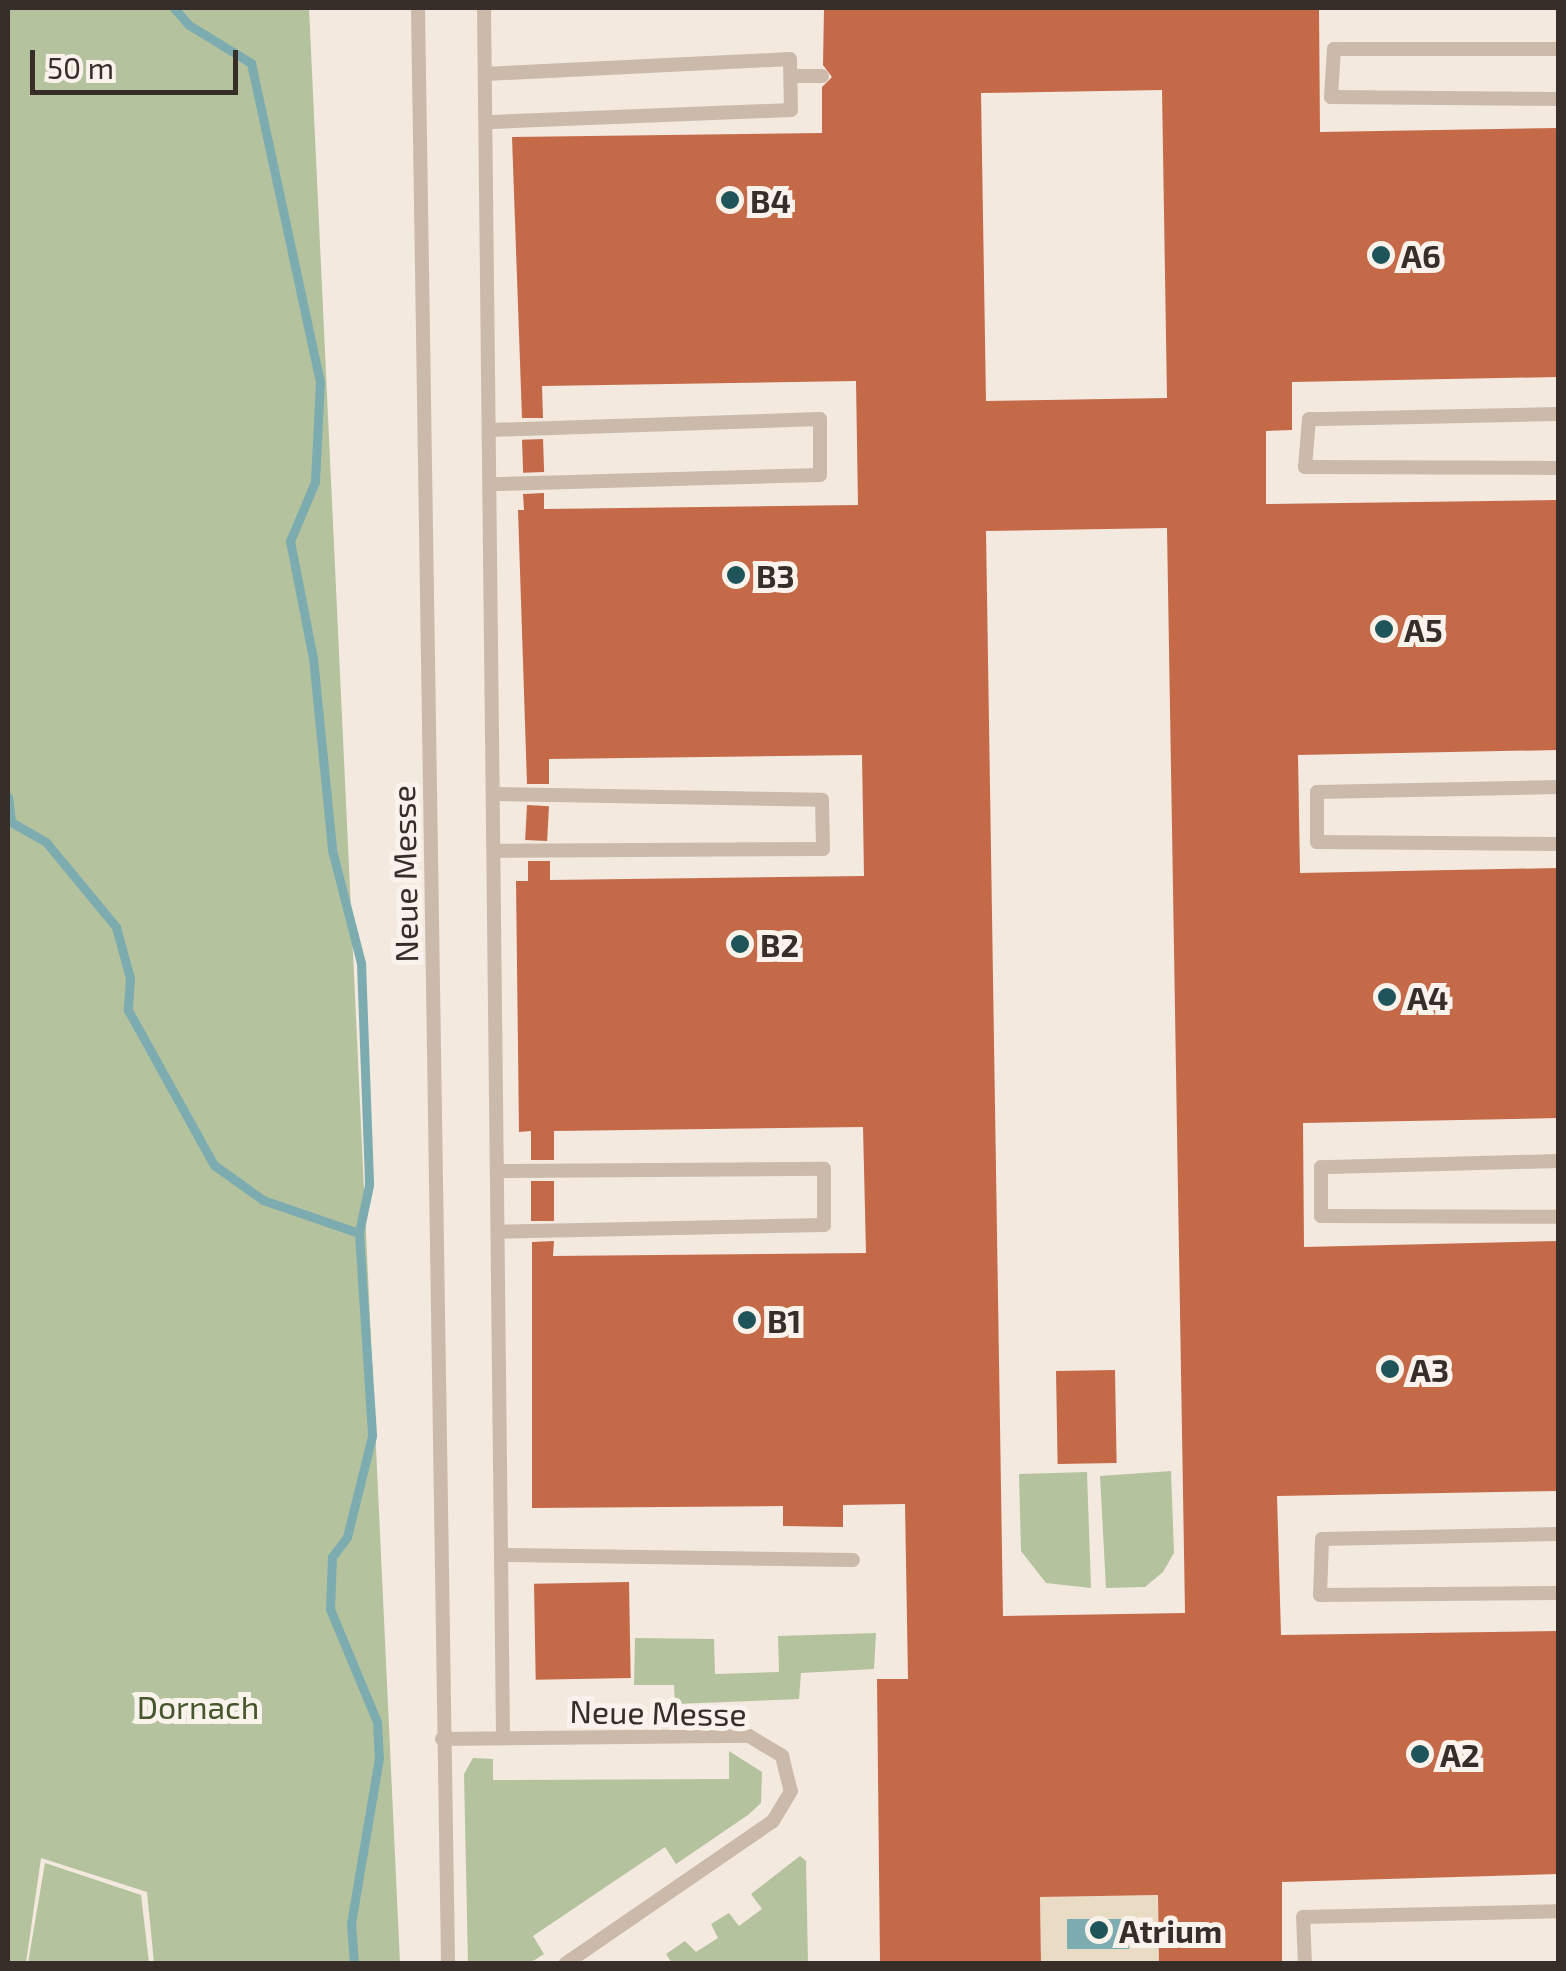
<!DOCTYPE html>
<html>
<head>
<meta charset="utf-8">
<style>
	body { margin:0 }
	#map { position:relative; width:1566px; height:1971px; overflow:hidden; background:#f3e9de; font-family:"Exo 2",sans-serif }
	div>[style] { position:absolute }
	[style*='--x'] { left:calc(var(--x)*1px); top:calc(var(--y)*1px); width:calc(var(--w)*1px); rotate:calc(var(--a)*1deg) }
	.green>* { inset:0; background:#b5c29e }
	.plaza>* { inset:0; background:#eadbc5; transform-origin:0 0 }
	.water>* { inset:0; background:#7dacb0; transform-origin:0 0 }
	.stream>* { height:9px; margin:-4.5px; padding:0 4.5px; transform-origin:4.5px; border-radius:4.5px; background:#7dacb0 }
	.building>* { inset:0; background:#c56a49; transform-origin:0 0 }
	.service>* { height:14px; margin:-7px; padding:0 7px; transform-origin:7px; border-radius:7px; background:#cbbaaa }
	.dots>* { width:28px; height:28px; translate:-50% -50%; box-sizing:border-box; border:5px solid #faf3eb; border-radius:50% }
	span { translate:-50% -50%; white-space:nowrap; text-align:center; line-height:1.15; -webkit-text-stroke:10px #faf3eb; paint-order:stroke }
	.poi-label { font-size:32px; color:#382e29; font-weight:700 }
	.left { translate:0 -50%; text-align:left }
	.street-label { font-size:32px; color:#382e29 }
	.park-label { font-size:32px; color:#46562d }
	.frame { position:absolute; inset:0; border:10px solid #382e29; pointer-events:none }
	.scale { position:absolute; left:30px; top:50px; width:208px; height:45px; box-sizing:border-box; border:5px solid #382e29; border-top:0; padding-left:12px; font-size:30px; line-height:35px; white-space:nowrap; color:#382e29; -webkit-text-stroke:8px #faf3eb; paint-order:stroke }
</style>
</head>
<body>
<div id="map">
	<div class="green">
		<i style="clip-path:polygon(8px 8px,309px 8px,400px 1963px,154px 1963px,147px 1892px,41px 1858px,26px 1963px,8px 1963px)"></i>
		<i style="clip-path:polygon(1171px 1471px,1174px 1553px,1163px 1572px,1145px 1587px,1106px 1588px,1100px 1476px)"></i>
		<i style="clip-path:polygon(1087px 1472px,1091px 1588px,1046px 1583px,1021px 1551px,1019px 1474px)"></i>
		<i style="clip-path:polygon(876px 1633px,874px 1669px,801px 1673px,799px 1699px,675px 1704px,674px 1685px,634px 1685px,635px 1638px,714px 1639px,715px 1674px,779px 1672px,778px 1636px)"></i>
		<i style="clip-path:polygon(729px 1751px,762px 1772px,761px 1803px,748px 1815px,676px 1864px,665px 1847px,533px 1936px,544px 1954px,530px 1963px,468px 1963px,464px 1774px,473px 1758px,493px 1759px,493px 1780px,729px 1779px)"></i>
		<i style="clip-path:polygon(800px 1856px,806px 1861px,808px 1963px,672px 1963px,666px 1954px,685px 1941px,696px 1952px,718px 1938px,711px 1924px,729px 1913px,739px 1926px,762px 1909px,751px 1894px)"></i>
		<i style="clip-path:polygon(45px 1863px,141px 1895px,149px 1963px,28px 1963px)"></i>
	</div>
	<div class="plaza">
		<i style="left:1158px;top:1895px;width:68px;height:118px;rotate:89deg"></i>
	</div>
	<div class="water">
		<i style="left:1129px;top:1919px;width:30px;height:62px;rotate:90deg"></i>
	</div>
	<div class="stream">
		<i style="--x:174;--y:8;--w:23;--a:49"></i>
		<i style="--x:189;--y:25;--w:73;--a:31.5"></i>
		<i style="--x:251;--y:63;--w:326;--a:77.8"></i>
		<i style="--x:320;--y:382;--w:100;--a:92.9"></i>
		<i style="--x:315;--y:482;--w:64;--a:113"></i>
		<i style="--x:290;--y:541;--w:119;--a:78.9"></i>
		<i style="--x:313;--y:658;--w:193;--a:84.3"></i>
		<i style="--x:332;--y:850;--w:117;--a:75.6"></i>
		<i style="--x:361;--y:963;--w:222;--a:87.9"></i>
		<i style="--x:369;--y:1185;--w:49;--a:101.8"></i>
		<i style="--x:359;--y:1233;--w:203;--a:86.3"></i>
		<i style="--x:372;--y:1436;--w:104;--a:103.9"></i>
		<i style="--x:347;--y:1537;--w:25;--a:127"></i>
		<i style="--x:332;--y:1557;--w:52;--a:92.2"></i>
		<i style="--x:330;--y:1609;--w:122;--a:67.4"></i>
		<i style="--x:377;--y:1722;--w:36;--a:87"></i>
		<i style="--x:379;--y:1758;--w:167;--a:99.6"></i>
		<i style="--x:351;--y:1923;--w:41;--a:85.8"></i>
		<i style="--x:8;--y:797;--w:25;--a:83"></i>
		<i style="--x:11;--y:822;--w:40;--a:29.7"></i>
		<i style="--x:46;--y:842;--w:110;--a:50.5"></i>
		<i style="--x:116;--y:927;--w:53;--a:74.6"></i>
		<i style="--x:130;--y:978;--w:32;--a:94"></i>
		<i style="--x:128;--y:1010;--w:177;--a:61"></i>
		<i style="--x:214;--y:1165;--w:60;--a:35.5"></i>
		<i style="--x:263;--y:1200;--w:102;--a:19"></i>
	</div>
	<div class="building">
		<i style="clip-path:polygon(evenodd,824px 8px,1319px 8px,1320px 132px,1558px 128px,1558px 377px,1292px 382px,1292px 430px,1266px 431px,1266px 504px,1558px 500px,1558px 750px,1298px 755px,1300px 873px,1558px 868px,1558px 1118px,1303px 1123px,1304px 1247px,1558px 1241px,1558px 1491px,1277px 1496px,1281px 1635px,1558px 1631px,1558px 1874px,1282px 1882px,1282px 1964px,1159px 1964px,1158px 1895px,1040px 1897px,1041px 1964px,880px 1964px,877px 1679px,908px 1679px,905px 1504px,843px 1505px,843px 1527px,783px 1526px,783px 1506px,532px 1508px,532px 1242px,554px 1241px,553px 1256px,866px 1253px,863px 1127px,554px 1131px,554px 1160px,531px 1160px,531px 1131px,519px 1132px,516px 881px,528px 881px,528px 861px,550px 861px,550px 880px,864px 876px,863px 815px,862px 755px,549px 759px,549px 784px,527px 784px,518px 510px,524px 510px,523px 494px,544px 493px,544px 509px,858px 505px,856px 381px,542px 386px,543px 418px,522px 418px,512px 137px,822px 133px,822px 87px,832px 77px,823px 65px,824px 8px,1162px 90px,1167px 398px,986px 401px,981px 93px,1162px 90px,824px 8px,1167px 528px,1185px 1613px,1003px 1616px,986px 531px,1167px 528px)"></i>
		<i style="left:543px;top:439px;width:33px;height:21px;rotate:88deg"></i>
		<i style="left:527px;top:805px;width:22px;height:35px;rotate:3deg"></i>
		<i style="left:531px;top:1181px;width:23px;height:40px"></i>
		<i style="left:1115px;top:1370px;width:93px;height:59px;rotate:89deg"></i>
		<i style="left:629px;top:1582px;width:96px;height:95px;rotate:89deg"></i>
	</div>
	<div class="service">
		<i style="--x:418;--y:8;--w:1956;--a:89.12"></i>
		<i style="--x:484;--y:8;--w:1730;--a:89.37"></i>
		<i style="--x:1558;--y:49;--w:224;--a:180"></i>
		<i style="--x:1334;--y:49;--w:48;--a:93.6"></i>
		<i style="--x:1331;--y:97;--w:227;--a:0.5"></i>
		<i style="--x:485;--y:74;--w:305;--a:-2.8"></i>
		<i style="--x:790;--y:59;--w:51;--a:88.9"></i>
		<i style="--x:791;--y:110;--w:305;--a:177.7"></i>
		<i style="--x:791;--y:76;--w:31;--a:0"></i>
		<i style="--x:1558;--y:414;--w:249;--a:178.8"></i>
		<i style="--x:1309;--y:419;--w:48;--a:94.8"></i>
		<i style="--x:1305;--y:467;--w:253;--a:0.2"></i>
		<i style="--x:490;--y:430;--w:330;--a:-1.9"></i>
		<i style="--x:820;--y:419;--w:56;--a:90"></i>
		<i style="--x:820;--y:475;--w:330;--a:178.4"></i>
		<i style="--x:1558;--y:787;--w:241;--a:178.8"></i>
		<i style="--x:1317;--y:792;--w:50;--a:90"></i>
		<i style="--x:1317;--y:842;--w:241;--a:0.5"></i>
		<i style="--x:494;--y:794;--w:328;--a:1"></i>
		<i style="--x:822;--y:800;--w:49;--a:88.8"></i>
		<i style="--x:823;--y:849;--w:328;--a:179.7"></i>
		<i style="--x:1558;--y:1161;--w:237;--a:178.5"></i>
		<i style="--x:1321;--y:1167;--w:49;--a:90"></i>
		<i style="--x:1321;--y:1216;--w:237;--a:0.2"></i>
		<i style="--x:498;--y:1171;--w:326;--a:-0.4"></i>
		<i style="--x:824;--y:1169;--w:56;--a:90"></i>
		<i style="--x:824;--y:1225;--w:325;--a:178.8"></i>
		<i style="--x:1558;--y:1534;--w:236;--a:178.8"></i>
		<i style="--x:1322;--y:1539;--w:56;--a:92"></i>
		<i style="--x:1320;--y:1595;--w:238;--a:-0.5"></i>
		<i style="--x:502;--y:1555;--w:351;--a:0.8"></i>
		<i style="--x:442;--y:1739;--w:307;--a:-0.6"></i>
		<i style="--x:749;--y:1736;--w:39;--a:31"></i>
		<i style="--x:782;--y:1756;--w:36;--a:76"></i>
		<i style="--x:791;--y:1791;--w:35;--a:121"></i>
		<i style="--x:773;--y:1821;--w:252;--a:145.5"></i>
		<i style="--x:1305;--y:1964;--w:47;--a:-92.4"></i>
		<i style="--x:1303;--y:1917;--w:255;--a:-1.3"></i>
	</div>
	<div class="dots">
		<i style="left:730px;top:200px;background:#1f545a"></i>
		<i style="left:1381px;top:255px;background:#1f545a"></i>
		<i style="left:736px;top:575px;background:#1f545a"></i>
		<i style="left:1384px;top:629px;background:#1f545a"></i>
		<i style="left:740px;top:944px;background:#1f545a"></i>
		<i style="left:1387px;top:997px;background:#1f545a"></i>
		<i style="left:747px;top:1320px;background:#1f545a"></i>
		<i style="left:1390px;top:1369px;background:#1f545a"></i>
		<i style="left:1420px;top:1754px;background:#1f545a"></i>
		<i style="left:1099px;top:1930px;background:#1f545a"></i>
	</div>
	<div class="poi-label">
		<span class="left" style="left:750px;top:200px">B4</span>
		<span class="left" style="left:1401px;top:255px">A6</span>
		<span class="left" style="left:756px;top:575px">B3</span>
		<span class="left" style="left:1404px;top:629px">A5</span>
		<span class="left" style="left:760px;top:944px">B2</span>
		<span class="left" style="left:1407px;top:997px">A4</span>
		<span class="left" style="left:767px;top:1320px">B1</span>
		<span class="left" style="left:1410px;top:1369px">A3</span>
		<span class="left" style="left:1440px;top:1754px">A2</span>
		<span class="left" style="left:1119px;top:1930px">Atrium</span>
	</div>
	<div class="street-label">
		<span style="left:404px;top:874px;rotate:-91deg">Neue Messe</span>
		<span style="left:658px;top:1712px;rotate:1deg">Neue Messe</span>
	</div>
	<div class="park-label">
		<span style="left:198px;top:1706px">Dornach</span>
	</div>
	<div class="frame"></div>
	<div class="scale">50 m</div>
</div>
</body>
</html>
